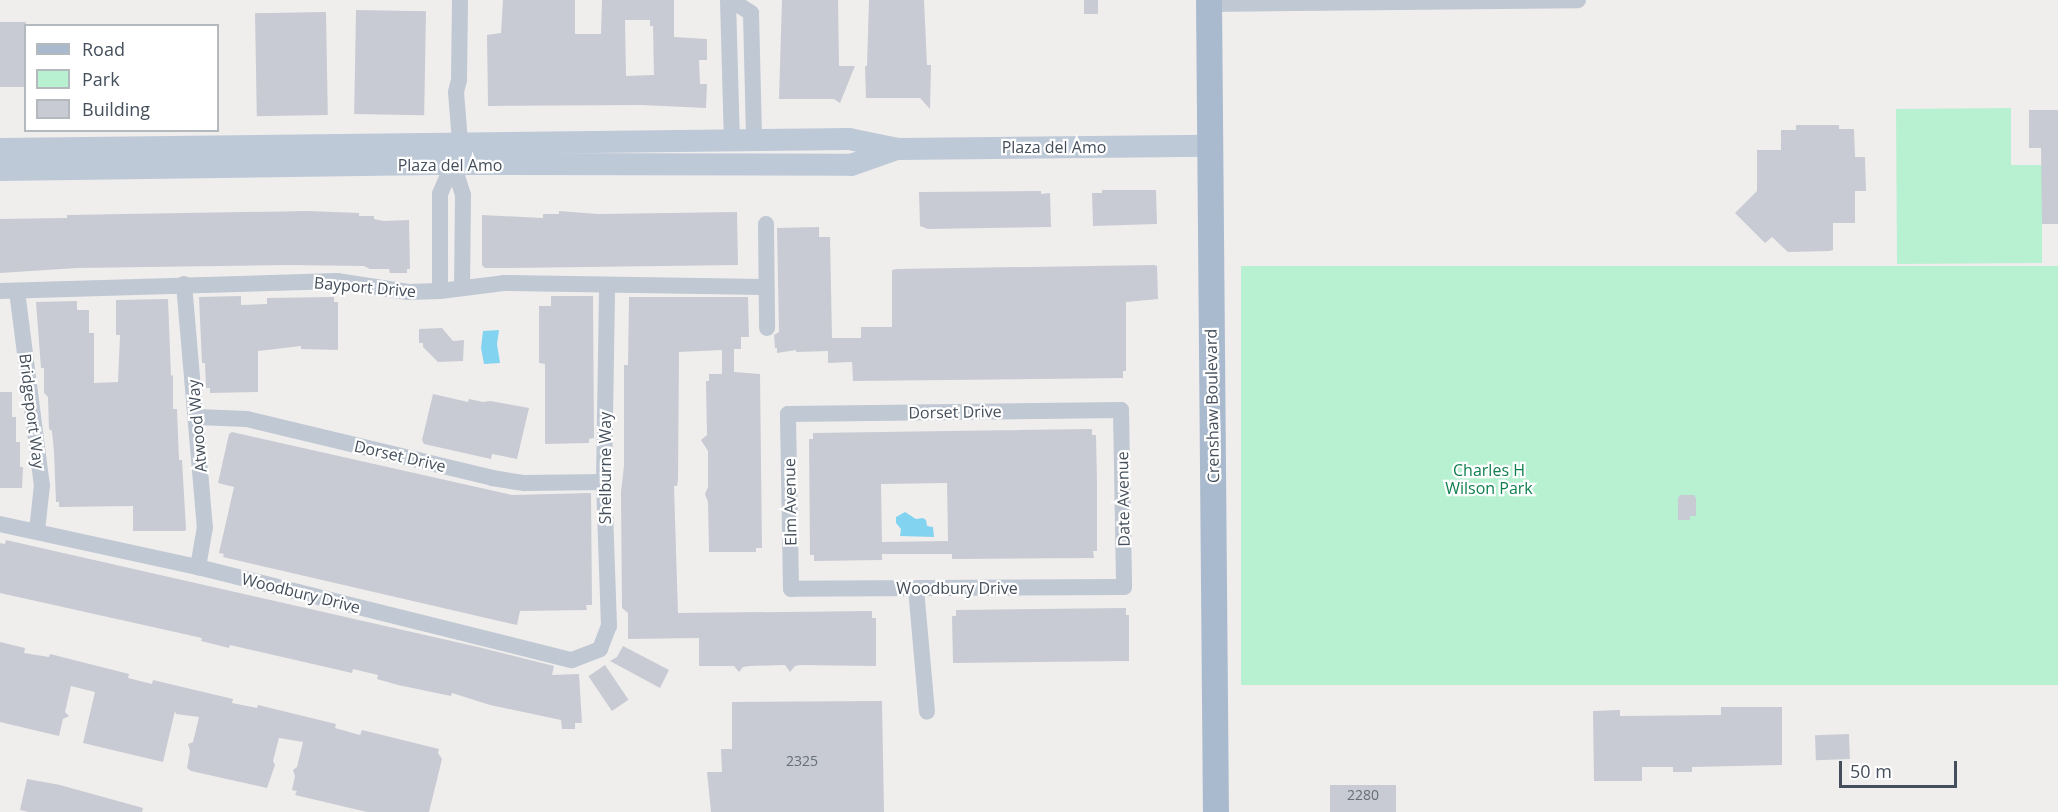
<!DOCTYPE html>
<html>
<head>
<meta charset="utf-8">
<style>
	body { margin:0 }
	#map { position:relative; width:2058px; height:812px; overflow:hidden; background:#f0eded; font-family:"Open Sans",sans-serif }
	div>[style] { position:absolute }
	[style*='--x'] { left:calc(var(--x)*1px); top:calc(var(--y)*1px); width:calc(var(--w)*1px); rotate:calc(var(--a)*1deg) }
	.green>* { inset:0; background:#b8f1d1; transform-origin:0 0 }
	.water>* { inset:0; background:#82d3f0 }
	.building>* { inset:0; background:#c8cbd3; transform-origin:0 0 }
	.minor>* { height:16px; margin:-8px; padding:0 8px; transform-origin:8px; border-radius:8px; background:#bfc8d3 }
	.secondary>* { height:22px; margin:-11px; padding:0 11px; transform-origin:11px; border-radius:11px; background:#bec9d7 }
	.primary>* { height:26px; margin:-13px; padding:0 13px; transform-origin:13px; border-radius:13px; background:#aabace }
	span { translate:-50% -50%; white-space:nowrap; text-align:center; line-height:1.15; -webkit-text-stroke:4.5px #fff; paint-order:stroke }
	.number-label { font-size:14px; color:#656e79 }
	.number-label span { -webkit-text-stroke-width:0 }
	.street-label { font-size:16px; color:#444f5b }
	.park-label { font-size:16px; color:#11804f }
	.legend { position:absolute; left:24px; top:24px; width:195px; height:108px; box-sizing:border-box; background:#fff; border:2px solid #b4b9bd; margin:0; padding:8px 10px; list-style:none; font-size:18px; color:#444f5b }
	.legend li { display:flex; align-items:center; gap:12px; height:30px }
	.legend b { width:30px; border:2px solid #b4b9bd }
	.scale { position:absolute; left:1839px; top:761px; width:118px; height:27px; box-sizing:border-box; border:3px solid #444f5b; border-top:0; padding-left:8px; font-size:18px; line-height:21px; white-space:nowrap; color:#444f5b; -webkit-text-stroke:4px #fff; paint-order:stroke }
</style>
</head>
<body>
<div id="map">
	<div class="green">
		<i style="clip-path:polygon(2011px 108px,2011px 165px,2042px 165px,2042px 263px,1897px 264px,1896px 109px)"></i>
		<i style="left:2058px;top:266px;width:419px;height:817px;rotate:90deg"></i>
	</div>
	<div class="water">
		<i style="clip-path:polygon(499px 330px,497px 344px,500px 363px,484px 364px,481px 348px,483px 331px)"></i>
		<i style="clip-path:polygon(905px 512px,916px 519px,923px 518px,926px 520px,927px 526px,933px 527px,934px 537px,900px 536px,901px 529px,896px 523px,896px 517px)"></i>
	</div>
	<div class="building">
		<i style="clip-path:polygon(evenodd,503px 0,575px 0,575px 34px,601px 34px,602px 0,674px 0,674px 37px,707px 39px,707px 60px,699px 60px,700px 84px,707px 84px,706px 108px,642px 105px,488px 106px,487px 35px,501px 33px,503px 0,625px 20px,650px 20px,650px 26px,653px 26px,654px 75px,626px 76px,625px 20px)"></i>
		<i style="clip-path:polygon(782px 0,838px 0,839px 66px,855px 66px,840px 103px,834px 99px,779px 99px)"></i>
		<i style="clip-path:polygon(869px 0,924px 0,927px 65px,931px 65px,930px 109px,920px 98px,866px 98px,865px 66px,867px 66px)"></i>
		<i style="left:1084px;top:0;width:14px;height:14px"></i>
		<i style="left:356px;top:10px;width:70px;height:104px;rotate:1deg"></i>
		<i style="left:326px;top:12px;width:103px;height:71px;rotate:89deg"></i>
		<i style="left:0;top:22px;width:26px;height:65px"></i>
		<i style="clip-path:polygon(2029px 110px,2058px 110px,2058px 224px,2042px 224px,2041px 148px,2029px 148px)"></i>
		<i style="clip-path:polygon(1796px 125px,1839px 125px,1839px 129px,1854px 129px,1855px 157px,1865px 157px,1866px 191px,1855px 191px,1855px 223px,1833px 223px,1833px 250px,1829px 251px,1788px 252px,1772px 237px,1765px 243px,1735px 213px,1757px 191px,1757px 150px,1781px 150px,1781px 130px,1796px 130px)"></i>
		<i style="clip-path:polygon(1102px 190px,1156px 190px,1157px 224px,1093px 226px,1092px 193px,1102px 193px)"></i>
		<i style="clip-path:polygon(1041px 191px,1041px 194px,1050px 193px,1051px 227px,928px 229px,920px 226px,919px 192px)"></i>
		<i style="clip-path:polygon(308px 211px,359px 213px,359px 216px,374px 216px,374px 219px,384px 221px,409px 220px,410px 269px,407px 269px,407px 273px,390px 273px,389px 269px,370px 269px,364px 266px,289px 265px,77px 268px,0 273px,0 219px,67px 218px,67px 215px)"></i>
		<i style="clip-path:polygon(559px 211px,598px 214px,737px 212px,738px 265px,503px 268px,485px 268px,482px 265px,482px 215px,543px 218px,543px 214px,559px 214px)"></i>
		<i style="clip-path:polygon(819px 227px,819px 237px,830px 237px,832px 338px,861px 338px,861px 327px,892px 327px,892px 270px,897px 269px,1154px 265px,1157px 266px,1158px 299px,1126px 302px,1126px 371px,1123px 371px,1123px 378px,853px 381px,852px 362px,828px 363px,828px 351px,796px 352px,796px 350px,777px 353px,777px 348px,775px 348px,774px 335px,779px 332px,777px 228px)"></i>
		<i style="clip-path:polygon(241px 296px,241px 305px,267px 304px,267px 298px,334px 297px,334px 302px,338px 302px,338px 350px,301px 349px,301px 346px,258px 351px,258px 392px,210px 393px,210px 388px,206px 388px,205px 363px,202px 363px,199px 297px)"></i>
		<i style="clip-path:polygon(551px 296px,593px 296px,594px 438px,589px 439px,589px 443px,545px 444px,545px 364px,539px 363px,539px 306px,551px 306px)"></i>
		<i style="clip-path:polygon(629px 297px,748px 297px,749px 337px,741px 337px,741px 349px,734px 349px,734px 372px,760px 374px,762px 548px,756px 548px,756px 552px,709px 552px,708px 502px,705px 494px,708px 487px,708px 451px,701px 440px,707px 435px,706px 381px,709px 381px,709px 374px,722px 374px,722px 350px,679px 352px,678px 480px,677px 486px,674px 486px,678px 613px,872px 611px,872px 618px,876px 618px,876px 666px,800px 665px,795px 666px,790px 672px,785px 665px,750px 666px,743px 667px,739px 672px,734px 666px,699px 666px,699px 638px,628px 639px,628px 613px,622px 608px,621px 492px,624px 466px,624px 365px,628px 365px)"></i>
		<i style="clip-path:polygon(168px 299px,171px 376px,173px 375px,173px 409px,177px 409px,179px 460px,182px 460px,186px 529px,185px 531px,133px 531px,133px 506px,59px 507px,59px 502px,56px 502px,54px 452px,52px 431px,49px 429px,48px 397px,44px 393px,44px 368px,41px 368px,36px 302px,77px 301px,77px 310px,89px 310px,89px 333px,94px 333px,94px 383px,118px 382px,120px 335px,116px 335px,116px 300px)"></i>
		<i style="clip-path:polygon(442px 328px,453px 341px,464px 340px,463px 361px,438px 362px,423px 347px,423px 343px,419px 343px,419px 329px)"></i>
		<i style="clip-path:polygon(0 392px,12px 392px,12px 417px,16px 417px,16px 442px,20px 442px,20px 467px,23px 467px,22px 488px,0 488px)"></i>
		<i style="clip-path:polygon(433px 394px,468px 402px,469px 399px,483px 402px,490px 401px,529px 408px,517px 459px,492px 454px,491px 459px,424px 444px,422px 440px)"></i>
		<i style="clip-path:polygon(evenodd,1092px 429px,1092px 435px,1096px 435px,1097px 482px,1097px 551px,1093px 551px,1094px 558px,952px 559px,952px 554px,882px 554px,882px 560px,814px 561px,814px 555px,810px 555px,809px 439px,813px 439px,813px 433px,1092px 429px,947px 483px,948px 541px,882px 542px,881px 484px,947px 483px)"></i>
		<i style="clip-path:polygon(232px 432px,512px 495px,591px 493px,592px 605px,586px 605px,587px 610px,520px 611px,517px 625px,223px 557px,224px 554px,219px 553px,234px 487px,218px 483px,229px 434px)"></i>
		<i style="clip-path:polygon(1680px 495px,1694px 495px,1696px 498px,1696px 516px,1690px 516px,1690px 520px,1678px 520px,1678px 498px)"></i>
		<i style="clip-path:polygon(6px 540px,478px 647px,554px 666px,552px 675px,579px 674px,582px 723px,575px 723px,575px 729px,562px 729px,561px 720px,490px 705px,452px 693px,451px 696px,398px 685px,377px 679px,378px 675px,353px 669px,352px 673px,230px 645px,229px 648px,201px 641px,202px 638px,0 593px,0 543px,5px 544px)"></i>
		<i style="clip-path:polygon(1126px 608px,1126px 615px,1129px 615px,1129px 661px,953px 663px,952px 616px,956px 616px,956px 610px)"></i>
		<i style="clip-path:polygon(0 642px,25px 648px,24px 653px,49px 657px,50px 654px,129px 674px,128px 678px,152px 684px,153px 680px,233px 699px,232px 703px,257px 708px,258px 705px,336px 724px,335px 728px,360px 735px,362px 730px,439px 749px,438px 753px,442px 759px,429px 812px,367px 812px,295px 795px,297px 791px,292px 790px,295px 776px,293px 770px,297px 767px,303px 742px,279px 738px,273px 761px,275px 765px,267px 788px,191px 771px,187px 768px,190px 751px,188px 744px,193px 742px,199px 717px,176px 714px,175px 711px,163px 762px,83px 743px,95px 692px,71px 686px,65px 712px,69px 716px,63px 719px,59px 736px,0 722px)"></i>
		<i style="clip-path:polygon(623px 646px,669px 670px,660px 688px,610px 661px,617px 657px)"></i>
		<i style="left:605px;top:665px;width:42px;height:20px;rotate:56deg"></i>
		<i style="clip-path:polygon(882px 701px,884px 812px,711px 812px,707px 772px,722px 772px,721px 749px,732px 749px,732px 702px)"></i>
		<i style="clip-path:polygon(1721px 707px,1782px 707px,1782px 765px,1692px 767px,1692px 772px,1673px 772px,1673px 767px,1642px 767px,1642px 781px,1594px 781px,1593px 711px,1620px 710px,1620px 716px,1721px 715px)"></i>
		<i style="left:1849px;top:734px;width:25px;height:34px;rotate:88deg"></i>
		<i style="clip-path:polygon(27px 779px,60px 785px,143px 808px,142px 812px,29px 812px,20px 810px)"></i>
		<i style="left:1330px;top:785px;width:66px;height:27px"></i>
	</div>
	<div class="minor">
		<i style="--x:460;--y:0;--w:80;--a:90.7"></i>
		<i style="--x:459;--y:80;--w:12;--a:104"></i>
		<i style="--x:456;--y:92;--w:50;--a:85.4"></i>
		<i style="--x:728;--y:0;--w:141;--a:88.4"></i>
		<i style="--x:731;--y:0;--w:24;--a:33"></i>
		<i style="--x:751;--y:13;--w:127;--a:88.6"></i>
		<i style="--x:1209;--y:4;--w:369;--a:-0.6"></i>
		<i style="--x:453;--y:164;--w:33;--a:72"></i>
		<i style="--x:463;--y:195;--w:92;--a:90.6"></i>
		<i style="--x:766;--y:224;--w:104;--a:89.4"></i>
		<i style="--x:184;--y:284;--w:244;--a:85.1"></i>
		<i style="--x:205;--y:527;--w:41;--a:99.9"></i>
		<i style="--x:0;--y:291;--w:337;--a:-1.7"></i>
		<i style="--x:337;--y:281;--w:72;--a:8.8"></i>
		<i style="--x:408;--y:292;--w:32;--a:-2"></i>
		<i style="--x:440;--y:291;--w:64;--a:-7.1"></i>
		<i style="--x:504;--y:283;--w:262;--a:0.9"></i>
		<i style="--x:17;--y:291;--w:196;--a:82.7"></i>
		<i style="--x:42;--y:485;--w:46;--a:96.2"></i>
		<i style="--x:440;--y:291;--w:97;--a:-90"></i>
		<i style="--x:440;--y:194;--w:33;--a:-67"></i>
		<i style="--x:1121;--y:410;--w:177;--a:89"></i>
		<i style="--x:1124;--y:587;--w:333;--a:179.7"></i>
		<i style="--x:791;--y:589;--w:175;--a:-91"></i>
		<i style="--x:788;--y:414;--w:333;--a:-0.7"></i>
		<i style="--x:197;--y:417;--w:50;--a:2.3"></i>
		<i style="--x:247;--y:419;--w:252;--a:13.5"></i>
		<i style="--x:492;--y:478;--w:33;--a:9"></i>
		<i style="--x:525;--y:483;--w:79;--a:-0.7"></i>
		<i style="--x:0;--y:524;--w:203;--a:12.3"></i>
		<i style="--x:198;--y:567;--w:385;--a:14"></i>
		<i style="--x:572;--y:660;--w:30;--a:-21"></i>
		<i style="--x:600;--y:649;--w:25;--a:-69"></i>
		<i style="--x:609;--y:626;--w:144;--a:-92"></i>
		<i style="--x:604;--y:482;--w:197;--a:-89.1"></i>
		<i style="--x:916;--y:589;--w:123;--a:84.9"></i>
	</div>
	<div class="secondary">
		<i style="--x:0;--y:149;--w:849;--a:-0.67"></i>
		<i style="--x:849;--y:139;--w:50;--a:11.5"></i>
		<i style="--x:898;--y:149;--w:311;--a:-0.6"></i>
		<i style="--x:0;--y:170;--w:453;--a:-0.8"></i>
		<i style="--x:453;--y:164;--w:398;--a:0.1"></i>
		<i style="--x:851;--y:165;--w:49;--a:-19.2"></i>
	</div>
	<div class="primary">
		<i style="--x:1209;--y:0;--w:812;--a:89.51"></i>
	</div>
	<div class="number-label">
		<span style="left:802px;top:761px">2325</span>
		<span style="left:1363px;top:795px">2280</span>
	</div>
	<div class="street-label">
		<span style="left:1054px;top:147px">Plaza del Amo</span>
		<span style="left:450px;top:165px">Plaza del Amo</span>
		<span style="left:365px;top:287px;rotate:5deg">Bayport Drive</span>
		<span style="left:1212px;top:406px;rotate:-91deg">Crenshaw Boulevard</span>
		<span style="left:32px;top:411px;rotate:83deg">Bridgeport Way</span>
		<span style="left:955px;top:412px;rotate:-1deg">Dorset Drive</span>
		<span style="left:197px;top:426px;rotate:-95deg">Atwood Way</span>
		<span style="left:400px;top:456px;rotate:13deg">Dorset Drive</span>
		<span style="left:605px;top:468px;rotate:-90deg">Shelburne Way</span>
		<span style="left:1123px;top:499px;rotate:-91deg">Date Avenue</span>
		<span style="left:790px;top:502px;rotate:-91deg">Elm Avenue</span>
		<span style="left:957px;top:588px">Woodbury Drive</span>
		<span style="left:301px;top:593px;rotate:14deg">Woodbury Drive</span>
	</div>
	<div class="park-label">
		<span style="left:1489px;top:479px">Charles H<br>Wilson Park</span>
	</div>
	<ul class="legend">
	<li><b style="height:8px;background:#aabace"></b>Road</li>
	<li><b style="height:16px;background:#b8f1d1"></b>Park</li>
	<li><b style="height:16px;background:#c8cbd3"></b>Building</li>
	</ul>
	<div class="scale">50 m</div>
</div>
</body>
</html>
